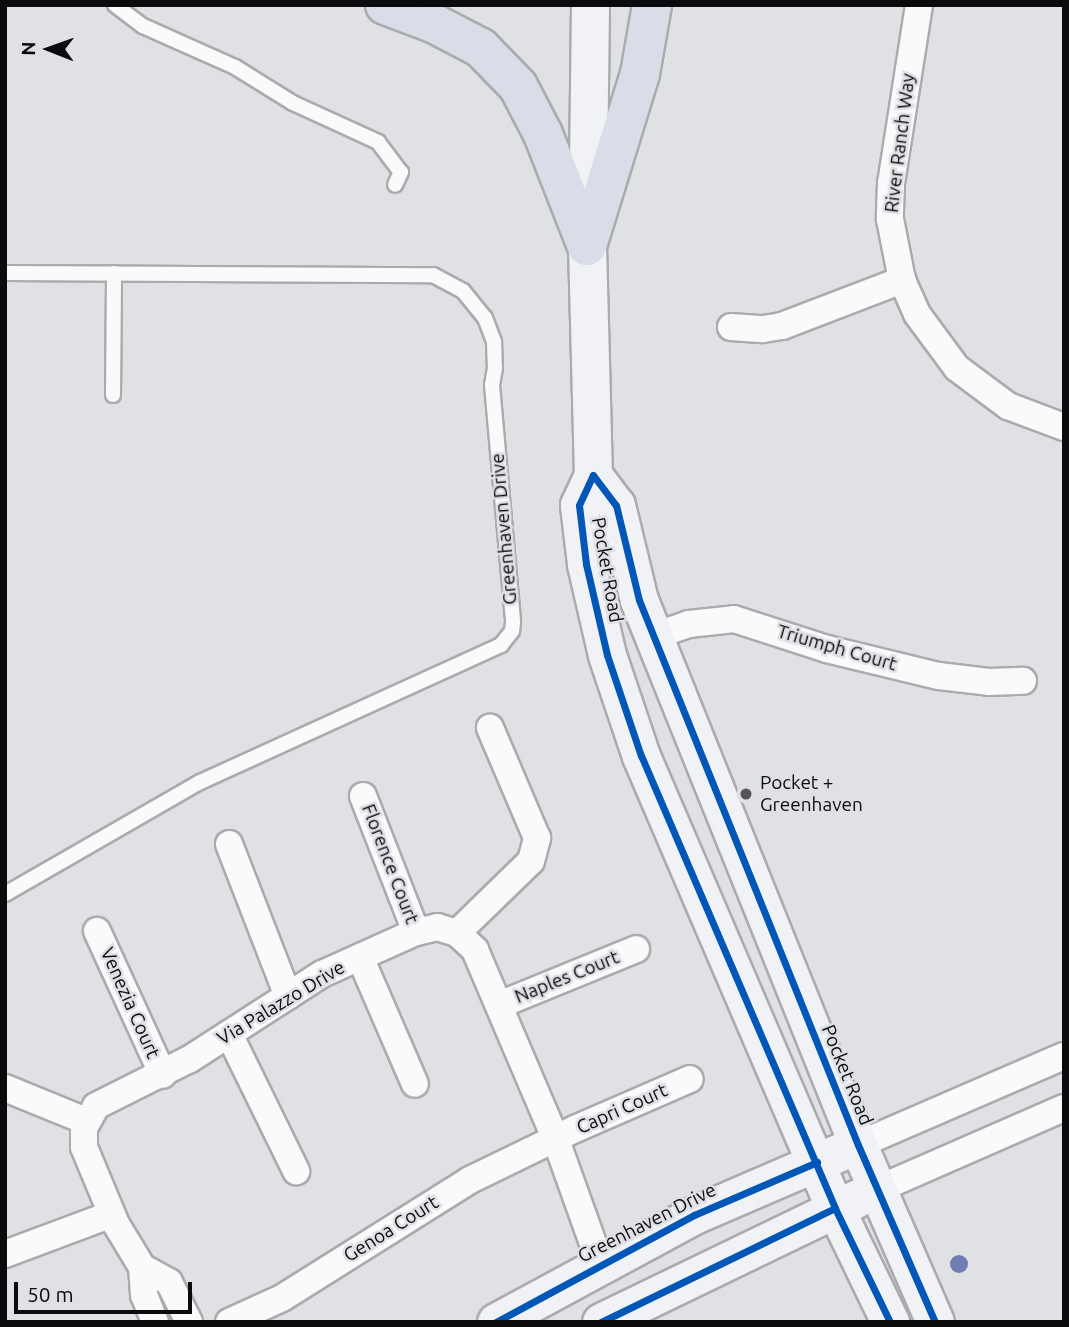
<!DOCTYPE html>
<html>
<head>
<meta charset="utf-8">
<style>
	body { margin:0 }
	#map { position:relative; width:1069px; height:1327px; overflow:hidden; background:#e0e1e4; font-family:Ubuntu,sans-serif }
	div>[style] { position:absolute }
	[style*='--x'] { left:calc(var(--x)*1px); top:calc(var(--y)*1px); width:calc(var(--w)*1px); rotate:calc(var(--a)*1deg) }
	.roads { filter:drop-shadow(2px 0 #aaabad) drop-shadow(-2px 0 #aaabad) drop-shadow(0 2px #aaabad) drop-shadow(0 -2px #aaabad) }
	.lane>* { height:14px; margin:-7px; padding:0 7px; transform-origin:7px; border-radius:7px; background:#fafafb }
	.street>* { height:26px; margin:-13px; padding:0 13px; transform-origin:13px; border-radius:13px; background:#fafafb }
	.secondary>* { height:37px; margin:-18.5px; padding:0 18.5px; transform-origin:18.5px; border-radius:18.5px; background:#f1f2f5 }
	.highway>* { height:38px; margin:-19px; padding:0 19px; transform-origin:19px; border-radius:19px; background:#d9dde7 }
	.cycleway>* { height:7px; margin:-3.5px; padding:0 3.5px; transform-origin:3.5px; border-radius:3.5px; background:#0057b8 }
	.trees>* { width:18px; height:18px; margin:-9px; border-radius:50%; background:#717cb1 }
	.dots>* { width:19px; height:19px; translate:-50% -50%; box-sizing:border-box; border:4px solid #dee0e6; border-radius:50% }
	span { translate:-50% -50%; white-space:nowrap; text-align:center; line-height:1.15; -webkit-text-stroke:5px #dee0e6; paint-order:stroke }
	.street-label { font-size:19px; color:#0b0b0d }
	.poi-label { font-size:19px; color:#0b0b0d }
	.left { translate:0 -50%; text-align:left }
	.frame { position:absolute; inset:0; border:7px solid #0b0b0d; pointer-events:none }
	.north { position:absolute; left:14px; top:14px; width:70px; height:70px; -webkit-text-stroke:5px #dee0e6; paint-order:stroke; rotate:271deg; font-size:19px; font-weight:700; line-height:28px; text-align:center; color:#0b0b0d }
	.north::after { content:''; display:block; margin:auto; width:24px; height:32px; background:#0b0b0d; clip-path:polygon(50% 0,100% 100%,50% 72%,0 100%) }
	.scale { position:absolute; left:14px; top:1282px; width:178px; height:32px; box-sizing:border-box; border:4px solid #0b0b0d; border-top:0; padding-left:9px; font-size:21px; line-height:24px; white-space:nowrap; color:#0b0b0d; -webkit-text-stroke:5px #dee0e6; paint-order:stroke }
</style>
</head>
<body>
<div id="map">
	<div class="roads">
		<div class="lane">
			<i style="--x:115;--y:5;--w:35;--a:37"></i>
			<i style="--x:143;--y:26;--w:101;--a:24"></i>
			<i style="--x:235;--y:67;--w:68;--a:31.8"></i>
			<i style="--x:293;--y:103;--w:94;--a:24.6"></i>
			<i style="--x:378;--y:142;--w:38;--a:53"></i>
			<i style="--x:401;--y:172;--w:14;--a:115"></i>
			<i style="--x:5;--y:273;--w:428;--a:0.3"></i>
			<i style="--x:433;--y:275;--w:34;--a:28"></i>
			<i style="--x:463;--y:291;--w:35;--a:51"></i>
			<i style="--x:485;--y:318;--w:26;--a:69"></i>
			<i style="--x:494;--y:342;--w:26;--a:88"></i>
			<i style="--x:495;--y:368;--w:17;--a:100"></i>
			<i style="--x:492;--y:385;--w:238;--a:84.9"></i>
			<i style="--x:513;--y:622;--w:9;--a:96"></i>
			<i style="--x:512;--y:631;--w:18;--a:128"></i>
			<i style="--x:501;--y:645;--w:331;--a:155.5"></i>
			<i style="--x:200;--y:782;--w:225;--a:150.1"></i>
			<i style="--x:113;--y:395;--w:122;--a:-89.5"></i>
		</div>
		<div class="street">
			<i style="--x:919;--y:5;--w:180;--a:98.9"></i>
			<i style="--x:891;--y:183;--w:36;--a:92"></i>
			<i style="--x:890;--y:219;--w:62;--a:78.9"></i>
			<i style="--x:902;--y:280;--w:37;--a:66"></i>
			<i style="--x:917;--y:314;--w:67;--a:53.5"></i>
			<i style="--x:957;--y:368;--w:64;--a:36.7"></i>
			<i style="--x:1008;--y:406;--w:60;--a:20.6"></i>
			<i style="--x:731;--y:327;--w:32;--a:4"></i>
			<i style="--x:763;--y:329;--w:19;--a:-9"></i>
			<i style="--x:782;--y:326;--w:129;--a:-21"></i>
			<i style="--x:654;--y:636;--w:37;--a:-19"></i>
			<i style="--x:689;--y:624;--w:45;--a:-6.3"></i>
			<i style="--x:734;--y:619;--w:98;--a:17.9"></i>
			<i style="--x:827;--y:649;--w:115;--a:13.6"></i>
			<i style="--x:939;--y:676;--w:50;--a:6.8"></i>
			<i style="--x:989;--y:682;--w:34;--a:-2"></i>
			<i style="--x:363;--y:796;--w:146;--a:68.7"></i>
			<i style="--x:229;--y:844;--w:163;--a:68.8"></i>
			<i style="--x:97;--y:931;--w:158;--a:65.4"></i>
			<i style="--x:457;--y:933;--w:103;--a:-44.2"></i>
			<i style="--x:531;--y:861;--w:24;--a:-75"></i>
			<i style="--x:537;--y:838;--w:120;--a:-113.1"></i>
			<i style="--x:360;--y:957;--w:138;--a:66.6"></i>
			<i style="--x:499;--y:1005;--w:148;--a:-22.2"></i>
			<i style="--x:229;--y:1034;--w:153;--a:63.9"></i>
			<i style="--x:5;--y:1088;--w:87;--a:22.2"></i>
			<i style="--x:858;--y:1145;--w:224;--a:-23.4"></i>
			<i style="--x:876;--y:1190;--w:205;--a:-23.6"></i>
			<i style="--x:5;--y:1254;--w:114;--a:-20.5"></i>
			<i style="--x:142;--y:1267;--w:31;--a:29"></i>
			<i style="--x:169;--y:1282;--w:45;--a:63.4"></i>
			<i style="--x:155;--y:1322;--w:29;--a:-112"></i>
			<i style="--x:144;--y:1295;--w:28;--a:-94"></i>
			<i style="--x:142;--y:1267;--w:50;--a:-121.2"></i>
			<i style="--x:116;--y:1224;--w:83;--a:-112.6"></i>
			<i style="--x:84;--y:1147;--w:19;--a:-90"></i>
			<i style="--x:84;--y:1128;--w:25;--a:-61"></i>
			<i style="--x:96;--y:1106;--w:105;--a:-26.6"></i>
			<i style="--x:190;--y:1059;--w:157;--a:-32.8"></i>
			<i style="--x:322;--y:974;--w:103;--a:-24.1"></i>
			<i style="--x:416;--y:932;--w:22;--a:-13"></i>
			<i style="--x:437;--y:927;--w:21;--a:17"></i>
			<i style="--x:457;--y:933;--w:25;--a:43"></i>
			<i style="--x:475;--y:950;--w:207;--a:66.9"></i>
			<i style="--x:556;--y:1140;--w:131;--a:70.3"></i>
			<i style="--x:229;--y:1322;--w:58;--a:-24.4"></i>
			<i style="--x:282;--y:1298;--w:222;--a:-32.1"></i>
			<i style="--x:470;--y:1180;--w:117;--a:-25.9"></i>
			<i style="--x:575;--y:1129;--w:125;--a:-23.5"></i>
		</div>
		<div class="secondary">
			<i style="--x:590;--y:5;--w:241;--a:90.7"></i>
			<i style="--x:587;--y:246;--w:229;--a:88.5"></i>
			<i style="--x:593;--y:475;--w:33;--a:115"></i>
			<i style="--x:579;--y:505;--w:59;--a:83.2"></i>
			<i style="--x:586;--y:564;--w:93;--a:77"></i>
			<i style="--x:607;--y:655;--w:107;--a:71.4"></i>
			<i style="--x:641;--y:756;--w:492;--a:66.8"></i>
			<i style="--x:835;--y:1208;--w:127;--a:64.2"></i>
			<i style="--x:593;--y:475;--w:38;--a:53"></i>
			<i style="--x:616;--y:505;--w:98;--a:76.4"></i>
			<i style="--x:639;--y:600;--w:587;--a:68.11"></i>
			<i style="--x:858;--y:1145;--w:193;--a:66.5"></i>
			<i style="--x:496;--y:1322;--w:225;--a:-28.4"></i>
			<i style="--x:694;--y:1215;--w:159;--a:-23.3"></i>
			<i style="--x:601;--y:1322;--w:283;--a:-25.8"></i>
		</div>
		<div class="highway">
			<i style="--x:385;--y:5;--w:51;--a:20.6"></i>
			<i style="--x:433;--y:23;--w:54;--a:27.5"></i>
			<i style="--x:481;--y:48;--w:53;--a:45.8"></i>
			<i style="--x:518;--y:86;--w:54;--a:62.5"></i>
			<i style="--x:543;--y:134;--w:120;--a:68.6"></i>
			<i style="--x:587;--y:246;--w:180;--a:-72.9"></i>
			<i style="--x:640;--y:74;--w:70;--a:-80.1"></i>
		</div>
	</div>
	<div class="cycleway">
		<i style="--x:496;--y:1322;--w:225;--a:-28.4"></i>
		<i style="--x:694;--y:1215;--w:134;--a:-23.3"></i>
		<i style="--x:601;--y:1322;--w:260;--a:-26"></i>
		<i style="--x:890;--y:1322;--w:127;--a:-115.8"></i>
		<i style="--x:835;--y:1208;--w:492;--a:-113.2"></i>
		<i style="--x:641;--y:756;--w:107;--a:-108.6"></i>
		<i style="--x:607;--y:655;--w:93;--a:-103"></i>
		<i style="--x:586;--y:564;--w:59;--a:-96.8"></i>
		<i style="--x:579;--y:505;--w:33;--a:-65"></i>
		<i style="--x:593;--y:475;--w:38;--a:53"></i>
		<i style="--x:616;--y:505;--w:98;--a:76.4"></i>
		<i style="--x:639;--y:600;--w:587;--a:68.11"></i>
		<i style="--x:858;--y:1145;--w:193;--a:66.5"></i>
	</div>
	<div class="trees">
		<i style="left:959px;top:1264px"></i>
	</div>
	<div class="dots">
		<i style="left:746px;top:794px;background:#565658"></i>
	</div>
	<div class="street-label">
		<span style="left:900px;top:143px;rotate:-83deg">River Ranch Way</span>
		<span style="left:504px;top:529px;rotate:-95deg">Greenhaven Drive</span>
		<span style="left:607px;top:570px;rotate:80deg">Pocket Road</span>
		<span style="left:837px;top:648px;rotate:16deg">Triumph Court</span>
		<span style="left:390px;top:864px;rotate:69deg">Florence Court</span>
		<span style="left:567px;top:977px;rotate:-22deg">Naples Court</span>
		<span style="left:130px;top:1003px;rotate:66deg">Venezia Court</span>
		<span style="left:281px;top:1003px;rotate:-31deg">Via Palazzo Drive</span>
		<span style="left:847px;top:1075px;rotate:68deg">Pocket Road</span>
		<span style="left:622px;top:1109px;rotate:-24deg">Capri Court</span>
		<span style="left:647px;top:1223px;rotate:-27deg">Greenhaven Drive</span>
		<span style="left:391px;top:1229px;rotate:-32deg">Genoa Court</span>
	</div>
	<div class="poi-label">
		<span class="left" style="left:760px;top:794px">Pocket +<br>Greenhaven</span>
	</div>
	<div class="frame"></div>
	<div class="north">N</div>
	<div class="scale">50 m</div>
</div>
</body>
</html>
